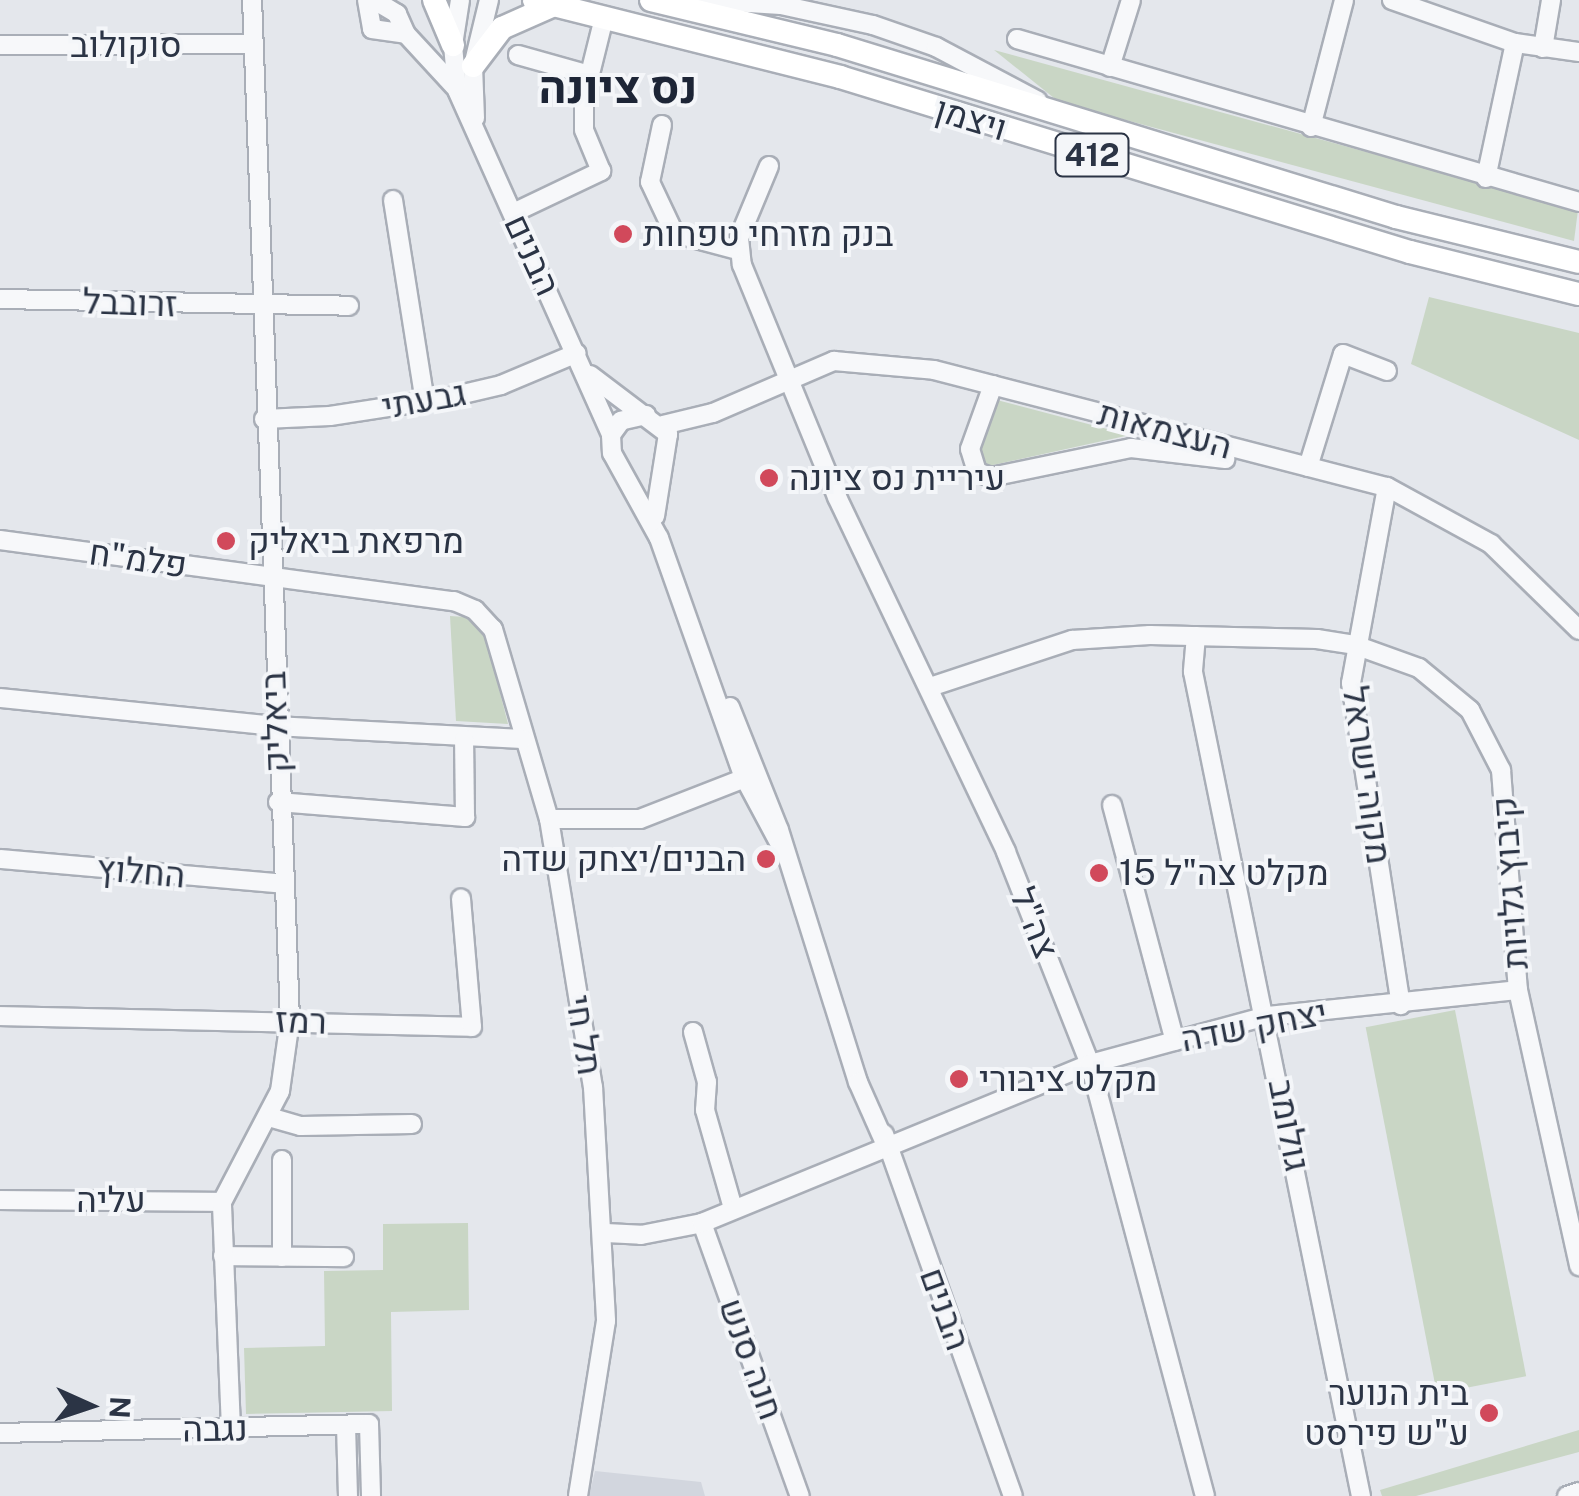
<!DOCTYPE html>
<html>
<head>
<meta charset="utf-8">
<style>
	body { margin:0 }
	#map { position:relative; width:1579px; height:1496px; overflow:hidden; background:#e4e7ec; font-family:"Public Sans",Heebo,sans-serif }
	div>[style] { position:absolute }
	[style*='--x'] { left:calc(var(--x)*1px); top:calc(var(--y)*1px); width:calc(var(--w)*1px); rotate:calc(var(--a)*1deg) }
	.built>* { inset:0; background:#d2d6de }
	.green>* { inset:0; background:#c9d6c5; transform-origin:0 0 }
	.roads { filter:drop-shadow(2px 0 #a9aeb7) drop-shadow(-2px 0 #a9aeb7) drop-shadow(0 2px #a9aeb7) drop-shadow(0 -2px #a9aeb7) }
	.minor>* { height:18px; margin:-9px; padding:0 9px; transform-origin:9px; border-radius:9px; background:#f7f8fa }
	.major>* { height:22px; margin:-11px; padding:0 11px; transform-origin:11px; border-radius:11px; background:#fff }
	.dots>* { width:28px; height:28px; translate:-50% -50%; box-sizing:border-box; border:5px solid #f4f6f9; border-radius:50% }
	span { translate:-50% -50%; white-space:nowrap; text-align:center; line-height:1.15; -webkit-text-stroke:8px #f4f6f9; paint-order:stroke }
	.shield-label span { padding:2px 8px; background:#f4f6f9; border:2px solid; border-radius:8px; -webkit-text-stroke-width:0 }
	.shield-label { font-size:32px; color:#2b3445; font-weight:700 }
	.street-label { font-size:35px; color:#2b3445 }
	.poi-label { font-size:35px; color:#2b3445 }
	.left { translate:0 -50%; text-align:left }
	.right { translate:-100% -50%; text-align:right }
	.district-label { font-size:45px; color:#1d2536; font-weight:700 }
	.north { position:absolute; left:40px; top:1356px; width:100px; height:100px; -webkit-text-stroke:8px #f4f6f9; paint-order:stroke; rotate:93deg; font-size:28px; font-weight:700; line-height:40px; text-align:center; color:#2b3445 }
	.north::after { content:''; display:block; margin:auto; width:35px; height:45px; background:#2b3445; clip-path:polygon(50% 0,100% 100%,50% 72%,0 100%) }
</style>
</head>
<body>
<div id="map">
	<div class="built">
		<i style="clip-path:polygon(595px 1471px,701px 1482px,705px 1496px,589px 1496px)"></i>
	</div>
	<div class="green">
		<i style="clip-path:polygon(994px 50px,1578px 210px,1574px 241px,1059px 102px)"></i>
		<i style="clip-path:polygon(1429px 297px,1579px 333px,1579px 440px,1411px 364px)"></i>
		<i style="clip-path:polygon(997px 400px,1130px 435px,984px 467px,979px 438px)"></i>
		<i style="clip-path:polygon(450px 616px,481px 618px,508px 724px,456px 721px)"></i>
		<i style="left:1455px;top:1010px;width:373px;height:91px;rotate:79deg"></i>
		<i style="clip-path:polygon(468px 1223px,469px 1310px,391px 1312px,392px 1411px,246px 1414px,244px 1348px,325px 1346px,324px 1271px,383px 1270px,383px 1224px)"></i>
		<i style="clip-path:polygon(1579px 1430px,1579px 1452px,1416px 1496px,1382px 1496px,1380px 1490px)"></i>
	</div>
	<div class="roads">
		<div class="minor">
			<i style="--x:367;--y:0;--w:29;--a:80"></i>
			<i style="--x:372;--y:29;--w:34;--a:8"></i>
			<i style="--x:406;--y:34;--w:71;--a:47.3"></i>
			<i style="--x:374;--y:0;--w:27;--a:31"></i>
			<i style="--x:397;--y:14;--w:22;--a:66"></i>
			<i style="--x:460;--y:0;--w:46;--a:98.8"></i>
			<i style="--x:453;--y:45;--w:45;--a:84.9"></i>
			<i style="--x:457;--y:90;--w:378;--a:65.9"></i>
			<i style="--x:701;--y:0;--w:80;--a:3.6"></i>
			<i style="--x:781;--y:5;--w:94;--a:12.3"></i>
			<i style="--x:873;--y:25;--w:67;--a:19.2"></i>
			<i style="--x:936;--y:47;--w:115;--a:27.9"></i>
			<i style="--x:1392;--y:0;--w:130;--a:19.3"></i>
			<i style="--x:1515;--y:43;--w:65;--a:8"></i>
			<i style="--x:1017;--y:39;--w:585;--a:16.17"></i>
			<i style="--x:0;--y:45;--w:253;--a:-0.2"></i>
			<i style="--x:1543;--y:48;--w:49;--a:-80.5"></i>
			<i style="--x:518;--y:55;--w:74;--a:15.7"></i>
			<i style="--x:1110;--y:67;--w:70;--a:-72.6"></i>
			<i style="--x:475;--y:118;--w:52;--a:-92.2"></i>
			<i style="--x:473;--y:66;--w:68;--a:-76.4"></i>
			<i style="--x:662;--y:125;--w:58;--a:101.9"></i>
			<i style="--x:650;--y:182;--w:56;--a:64.8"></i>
			<i style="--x:674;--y:233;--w:66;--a:14.9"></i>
			<i style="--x:1311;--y:127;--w:131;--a:-75.4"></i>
			<i style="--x:769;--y:166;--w:78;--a:112.6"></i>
			<i style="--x:739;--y:238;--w:27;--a:84"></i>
			<i style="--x:742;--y:265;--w:251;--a:67.7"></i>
			<i style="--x:837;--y:497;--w:393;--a:64.5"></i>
			<i style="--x:1006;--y:852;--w:228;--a:68.4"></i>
			<i style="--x:1090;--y:1064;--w:447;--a:75.1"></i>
			<i style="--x:1486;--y:178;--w:138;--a:-77.9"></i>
			<i style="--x:393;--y:200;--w:204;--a:81"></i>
			<i style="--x:513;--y:213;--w:98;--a:-25.5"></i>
			<i style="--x:601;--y:171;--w:44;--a:-112.5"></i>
			<i style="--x:584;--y:130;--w:32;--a:-90"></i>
			<i style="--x:584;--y:98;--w:82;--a:-76"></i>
			<i style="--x:0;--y:299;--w:349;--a:1.1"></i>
			<i style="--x:590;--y:375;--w:98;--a:37.1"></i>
			<i style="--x:668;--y:434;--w:83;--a:99"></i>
			<i style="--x:993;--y:385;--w:68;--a:109.8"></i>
			<i style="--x:970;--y:449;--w:24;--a:73"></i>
			<i style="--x:977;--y:472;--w:15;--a:20"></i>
			<i style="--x:991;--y:477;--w:143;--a:-11.7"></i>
			<i style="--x:1131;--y:448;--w:95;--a:6.7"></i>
			<i style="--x:646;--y:415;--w:26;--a:167"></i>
			<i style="--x:621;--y:421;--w:17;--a:126"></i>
			<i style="--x:611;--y:435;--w:18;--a:87"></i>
			<i style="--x:612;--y:453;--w:97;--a:61.1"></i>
			<i style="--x:659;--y:538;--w:251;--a:70.5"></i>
			<i style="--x:743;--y:775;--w:85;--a:61.9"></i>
			<i style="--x:264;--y:419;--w:66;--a:-2.6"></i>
			<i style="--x:330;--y:416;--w:117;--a:-8.8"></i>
			<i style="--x:446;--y:398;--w:57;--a:-13.3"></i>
			<i style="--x:501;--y:385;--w:82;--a:-22.8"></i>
			<i style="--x:663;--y:425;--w:51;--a:-13.5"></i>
			<i style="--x:713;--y:413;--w:132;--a:-23.3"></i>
			<i style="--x:834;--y:361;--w:100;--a:5.1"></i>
			<i style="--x:934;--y:370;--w:468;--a:14.5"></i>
			<i style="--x:1387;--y:487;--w:119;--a:28.7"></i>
			<i style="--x:1491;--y:544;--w:123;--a:44.3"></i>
			<i style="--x:1308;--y:467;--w:118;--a:-72.8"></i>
			<i style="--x:1343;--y:354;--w:47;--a:21.1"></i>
			<i style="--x:1387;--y:487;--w:199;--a:100.4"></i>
			<i style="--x:1351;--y:683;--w:326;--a:81.2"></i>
			<i style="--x:0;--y:540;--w:458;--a:7.7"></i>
			<i style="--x:454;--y:601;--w:23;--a:23"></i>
			<i style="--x:475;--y:610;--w:26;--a:47"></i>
			<i style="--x:493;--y:629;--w:198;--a:73.6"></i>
			<i style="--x:549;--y:819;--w:272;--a:80.7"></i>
			<i style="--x:593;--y:1087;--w:234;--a:86.8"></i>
			<i style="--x:606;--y:1321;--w:177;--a:99.1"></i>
			<i style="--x:1196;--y:636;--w:36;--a:95"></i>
			<i style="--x:1193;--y:672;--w:841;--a:78.48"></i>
			<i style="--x:930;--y:687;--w:150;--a:-18.3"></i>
			<i style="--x:1072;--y:640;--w:78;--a:-3.7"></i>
			<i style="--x:1150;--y:635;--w:167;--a:1.4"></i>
			<i style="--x:1317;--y:639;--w:38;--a:9"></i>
			<i style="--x:1355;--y:645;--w:68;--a:19.8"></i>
			<i style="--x:1419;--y:668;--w:66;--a:39.5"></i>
			<i style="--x:1470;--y:710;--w:68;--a:62.7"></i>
			<i style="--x:1501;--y:770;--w:221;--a:85.6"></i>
			<i style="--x:1518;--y:990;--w:283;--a:77.5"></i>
			<i style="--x:0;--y:698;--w:275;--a:5.8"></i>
			<i style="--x:274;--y:726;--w:249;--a:3"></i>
			<i style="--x:730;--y:707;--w:132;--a:68.3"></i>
			<i style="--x:779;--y:830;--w:264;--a:72.6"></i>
			<i style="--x:858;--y:1082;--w:67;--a:66.1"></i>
			<i style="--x:278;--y:802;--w:188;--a:4.6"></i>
			<i style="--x:465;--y:817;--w:78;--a:-90.7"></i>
			<i style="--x:1112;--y:805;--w:244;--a:75.1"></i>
			<i style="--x:549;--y:819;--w:91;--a:0"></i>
			<i style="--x:640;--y:819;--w:113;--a:-21.3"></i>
			<i style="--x:0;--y:859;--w:284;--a:5"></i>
			<i style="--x:0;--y:1016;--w:472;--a:1.3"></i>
			<i style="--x:472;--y:1027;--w:129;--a:-94.9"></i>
			<i style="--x:693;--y:1032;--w:52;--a:74.4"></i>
			<i style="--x:707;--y:1082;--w:28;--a:94"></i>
			<i style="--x:705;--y:1110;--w:102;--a:74.1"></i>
			<i style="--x:269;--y:1117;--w:33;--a:16"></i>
			<i style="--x:301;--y:1126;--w:111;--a:-1"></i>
			<i style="--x:884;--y:1134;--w:384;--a:70.4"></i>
			<i style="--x:0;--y:1200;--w:222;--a:0.5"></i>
			<i style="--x:702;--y:1223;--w:290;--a:70.3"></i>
			<i style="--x:606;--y:1233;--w:35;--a:3"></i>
			<i style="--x:641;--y:1235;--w:62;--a:-11.1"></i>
			<i style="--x:702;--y:1223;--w:419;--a:-22.3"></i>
			<i style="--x:1090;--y:1064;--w:183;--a:-15.2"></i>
			<i style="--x:1267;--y:1016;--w:252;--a:-5.9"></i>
			<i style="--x:223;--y:1256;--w:121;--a:0.5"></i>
			<i style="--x:282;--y:1257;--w:97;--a:-90"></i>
			<i style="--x:346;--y:1425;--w:71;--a:88.4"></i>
			<i style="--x:231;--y:1429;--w:227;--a:-92.3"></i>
			<i style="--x:222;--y:1202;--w:125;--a:-62.4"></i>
			<i style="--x:280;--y:1091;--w:72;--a:-82"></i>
			<i style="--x:290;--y:1020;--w:1021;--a:-92.13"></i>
			<i style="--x:0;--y:1433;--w:369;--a:-1.4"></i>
			<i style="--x:369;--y:1424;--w:72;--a:88.4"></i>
			<i style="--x:1567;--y:1496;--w:13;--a:-18"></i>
		</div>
		<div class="major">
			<i style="--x:434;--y:0;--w:49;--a:67.1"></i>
			<i style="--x:534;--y:0;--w:316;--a:14.1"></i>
			<i style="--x:840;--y:77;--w:596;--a:17.07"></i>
			<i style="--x:1410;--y:252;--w:174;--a:14"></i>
			<i style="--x:651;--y:0;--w:191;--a:13.6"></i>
			<i style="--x:837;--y:45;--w:585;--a:17.1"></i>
			<i style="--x:1396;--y:217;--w:188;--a:13.8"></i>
			<i style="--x:473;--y:66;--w:48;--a:-52.7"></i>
			<i style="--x:502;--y:28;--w:57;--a:-23.9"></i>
		</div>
	</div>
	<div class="dots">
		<i style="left:623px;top:234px;background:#d1495b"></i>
		<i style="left:769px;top:478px;background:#d1495b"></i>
		<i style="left:226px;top:541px;background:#d1495b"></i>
		<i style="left:766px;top:859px;background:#d1495b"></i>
		<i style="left:1099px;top:873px;background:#d1495b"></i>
		<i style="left:959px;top:1079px;background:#d1495b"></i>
		<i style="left:1489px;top:1413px;background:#d1495b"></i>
	</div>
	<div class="shield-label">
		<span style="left:1092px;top:155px">412</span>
	</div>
	<div class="street-label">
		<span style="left:126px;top:45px">סוקולוב</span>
		<span style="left:971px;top:119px;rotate:17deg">ויצמן</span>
		<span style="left:532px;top:255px;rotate:65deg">הבנים</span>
		<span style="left:130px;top:303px;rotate:2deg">זרובבל</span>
		<span style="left:424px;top:400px;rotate:-10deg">גבעתי</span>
		<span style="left:1165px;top:430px;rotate:15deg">העצמאות</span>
		<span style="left:138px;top:559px;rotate:8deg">פלמ"ח</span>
		<span style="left:275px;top:722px;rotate:-92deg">ביאליק</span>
		<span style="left:1367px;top:775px;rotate:82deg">מקוה ישראל</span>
		<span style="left:141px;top:872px;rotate:5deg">החלוץ</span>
		<span style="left:1510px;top:883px;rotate:-94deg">קיבוץ גלויות</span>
		<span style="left:1034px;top:923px;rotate:68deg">צה"ל</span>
		<span style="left:301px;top:1021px;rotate:2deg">רמז</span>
		<span style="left:1254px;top:1026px;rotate:-11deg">יצחק שדה</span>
		<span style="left:584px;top:1035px;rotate:81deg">תל חי</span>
		<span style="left:1289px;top:1125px;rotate:79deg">גולומב</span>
		<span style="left:111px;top:1200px">עליה</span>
		<span style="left:945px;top:1309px;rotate:70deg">הבנים</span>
		<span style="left:751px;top:1359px;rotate:70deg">חנה סנש</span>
		<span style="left:215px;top:1429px;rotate:-1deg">נגבה</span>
	</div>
	<div class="poi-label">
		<span class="left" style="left:643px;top:234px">בנק מזרחי טפחות</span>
		<span class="left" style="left:789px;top:478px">עיריית נס ציונה</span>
		<span class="left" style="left:248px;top:541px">מרפאת ביאליק</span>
		<span class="right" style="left:746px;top:859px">הבנים/יצחק שדה</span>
		<span class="left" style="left:1119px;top:873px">מקלט צה"ל 15</span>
		<span class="left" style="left:979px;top:1079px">מקלט ציבורי</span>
		<span class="right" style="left:1469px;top:1413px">בית הנוער<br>ע"ש פירסט</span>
	</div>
	<div class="district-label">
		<span style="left:618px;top:87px">נס ציונה</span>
	</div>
	<div class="north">N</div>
</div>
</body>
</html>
